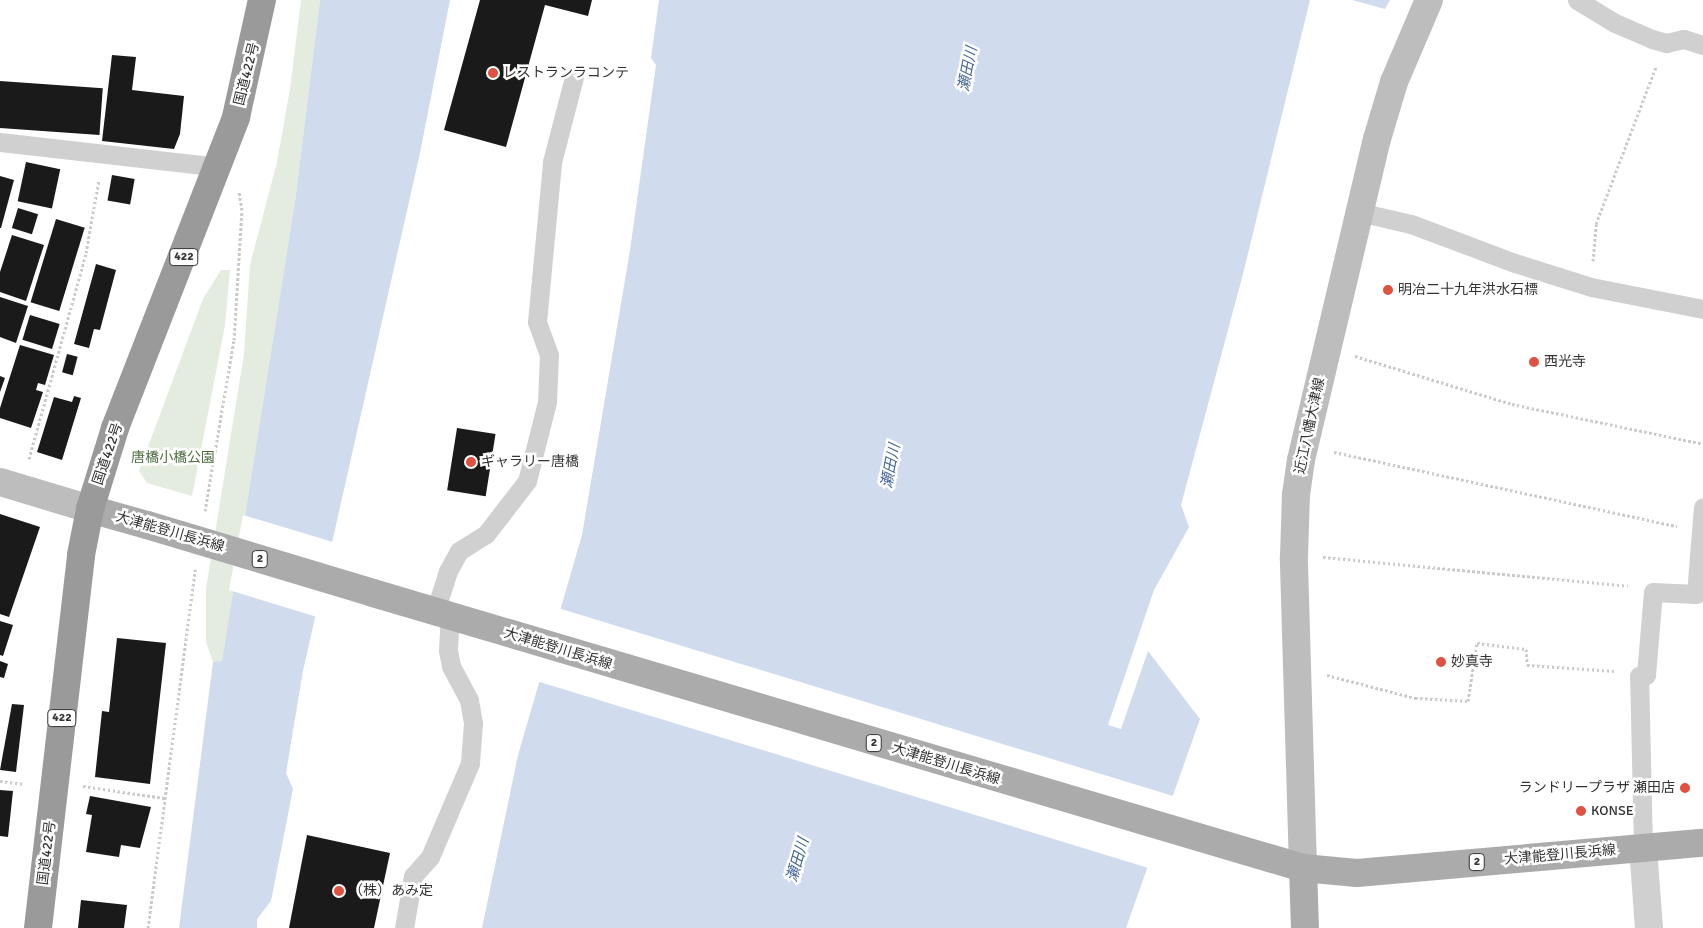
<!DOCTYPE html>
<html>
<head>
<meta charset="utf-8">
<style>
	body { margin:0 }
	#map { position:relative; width:1703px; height:928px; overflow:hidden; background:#fff; font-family:Signika,"Noto Sans JP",sans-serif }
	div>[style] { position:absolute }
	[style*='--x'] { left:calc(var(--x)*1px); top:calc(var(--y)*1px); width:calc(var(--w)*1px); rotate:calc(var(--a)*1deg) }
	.green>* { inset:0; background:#e4ebdf }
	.water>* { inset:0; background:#d0dced }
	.pier>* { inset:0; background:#fff; transform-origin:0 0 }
	.building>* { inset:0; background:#1a1a1a; transform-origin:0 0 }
	.path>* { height:3px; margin-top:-1.5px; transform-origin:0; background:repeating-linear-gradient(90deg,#cacaca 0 2.5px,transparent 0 5px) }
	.lane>* { height:19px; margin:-9.5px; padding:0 9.5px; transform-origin:9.5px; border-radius:9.5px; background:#d0d0d0 }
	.street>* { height:28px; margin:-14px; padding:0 14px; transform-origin:14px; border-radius:14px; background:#d0d0d0 }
	.secondary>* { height:28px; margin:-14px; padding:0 14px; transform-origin:14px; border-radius:14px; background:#bdbdbd }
	.primary>* { height:28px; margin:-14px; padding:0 14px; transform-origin:14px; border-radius:14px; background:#ababab }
	.highway>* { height:28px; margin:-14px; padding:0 14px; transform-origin:14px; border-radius:14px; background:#9a9a9a }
	.primary-bridge>* { height:28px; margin:-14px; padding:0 14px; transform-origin:14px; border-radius:14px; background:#ababab }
	.dots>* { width:14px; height:14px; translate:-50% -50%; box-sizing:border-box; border:2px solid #fff; border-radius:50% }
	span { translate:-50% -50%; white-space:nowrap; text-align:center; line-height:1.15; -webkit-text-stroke:5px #fff; paint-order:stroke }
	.shield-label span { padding:1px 4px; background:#fff; border:1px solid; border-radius:4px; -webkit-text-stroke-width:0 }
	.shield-label { font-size:12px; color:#333; font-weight:700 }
	.poi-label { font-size:14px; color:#333 }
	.left { translate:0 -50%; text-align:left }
	.right { translate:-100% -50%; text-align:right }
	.street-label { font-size:14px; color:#333 }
	.park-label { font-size:14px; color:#4e6e41 }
	.water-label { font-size:15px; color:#436593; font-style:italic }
</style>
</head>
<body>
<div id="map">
	<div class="green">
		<i style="clip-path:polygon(301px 0,320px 0,295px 201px,222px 662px,213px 662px,206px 642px,206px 589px,244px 354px,250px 265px,277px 162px,290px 89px)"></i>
		<i style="clip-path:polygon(221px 270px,230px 270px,225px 325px,192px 496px,147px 483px,139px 471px,203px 299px)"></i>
	</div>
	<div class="water">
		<i style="clip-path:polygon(320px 0,450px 0,420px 153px,303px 671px,286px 773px,293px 789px,271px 901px,257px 919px,257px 928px,179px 928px,213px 662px,222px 661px,295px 201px)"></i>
		<i style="clip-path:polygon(659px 0,1310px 0,1243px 274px,1181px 505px,1189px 527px,1154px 590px,1108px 725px,1121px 729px,1148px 651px,1200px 719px,1126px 928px,482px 928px,518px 755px,582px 535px,630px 250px,656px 65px,651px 58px)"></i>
		<i style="clip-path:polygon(1352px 0,1390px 0,1385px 9px)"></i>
	</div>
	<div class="pier">
		<i style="clip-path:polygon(243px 515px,333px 542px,317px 617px,229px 590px)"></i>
		<i style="left:558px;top:608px;width:645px;height:76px;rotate:17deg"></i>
	</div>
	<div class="building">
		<i style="clip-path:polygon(480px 0,592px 0,588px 16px,545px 5px,506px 147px,444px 130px)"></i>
		<i style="clip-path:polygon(112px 55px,136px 57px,132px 90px,184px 96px,180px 134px,174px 149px,102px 141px)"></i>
		<i style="left:0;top:81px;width:103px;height:47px;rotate:4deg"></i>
		<i style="left:26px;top:162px;width:35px;height:40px;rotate:12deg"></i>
		<i style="left:112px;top:175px;width:23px;height:26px;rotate:10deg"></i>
		<i style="clip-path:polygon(0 176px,14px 180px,1px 228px,0 228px)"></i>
		<i style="left:18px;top:208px;width:21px;height:21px;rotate:17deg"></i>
		<i style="left:56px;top:219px;width:30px;height:87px;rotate:17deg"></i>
		<i style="clip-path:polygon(12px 235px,44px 245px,26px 301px,0 292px,0 272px)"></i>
		<i style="clip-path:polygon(96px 264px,116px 270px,100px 330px,94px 329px,89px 348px,74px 344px)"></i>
		<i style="clip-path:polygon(0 297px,28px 306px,16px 343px,0 337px)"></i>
		<i style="left:30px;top:315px;width:31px;height:26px;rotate:17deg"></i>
		<i style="clip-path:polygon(20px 345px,54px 355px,45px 385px,38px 383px,36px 390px,43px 392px,31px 428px,0 418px,0 408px)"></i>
		<i style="left:67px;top:354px;width:11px;height:19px;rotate:15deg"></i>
		<i style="clip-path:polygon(0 376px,5px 378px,0 392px)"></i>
		<i style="clip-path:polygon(74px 396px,81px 398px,62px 460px,37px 452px,54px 397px,72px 402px)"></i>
		<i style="left:457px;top:428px;width:39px;height:63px;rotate:9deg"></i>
		<i style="clip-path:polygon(0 514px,40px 527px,9px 617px,0 614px)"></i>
		<i style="clip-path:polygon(0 621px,13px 625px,3px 656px,0 655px)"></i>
		<i style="clip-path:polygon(117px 638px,166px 643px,150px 784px,95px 777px,102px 711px,109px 712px)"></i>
		<i style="clip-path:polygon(0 661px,8px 664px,4px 678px,0 677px)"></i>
		<i style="clip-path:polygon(12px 704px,24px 705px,16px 772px,0 770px)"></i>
		<i style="clip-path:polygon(0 790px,13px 791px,8px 837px,0 836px)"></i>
		<i style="clip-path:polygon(90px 796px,151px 807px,140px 848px,121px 845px,119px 857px,86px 852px,92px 815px,86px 814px)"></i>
		<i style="clip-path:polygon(307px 835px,390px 853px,374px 928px,289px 928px)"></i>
		<i style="clip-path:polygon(81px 900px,127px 905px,124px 928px,78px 928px)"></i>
	</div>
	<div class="path">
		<i style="--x:1593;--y:261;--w:37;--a:-85"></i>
		<i style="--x:1596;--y:224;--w:168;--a:-69.1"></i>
		<i style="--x:1355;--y:356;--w:164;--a:17"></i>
		<i style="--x:1512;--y:404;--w:195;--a:11.8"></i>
		<i style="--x:1334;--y:452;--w:351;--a:12.2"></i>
		<i style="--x:29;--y:459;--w:214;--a:-74.5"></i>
		<i style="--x:86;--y:253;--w:75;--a:-80"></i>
		<i style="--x:205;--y:511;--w:173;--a:-80.4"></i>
		<i style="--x:234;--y:340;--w:130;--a:-86.5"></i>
		<i style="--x:242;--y:210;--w:19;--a:-99"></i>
		<i style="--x:1323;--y:557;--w:306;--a:5.4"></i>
		<i style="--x:1327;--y:675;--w:91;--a:14.6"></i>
		<i style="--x:1415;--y:698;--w:53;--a:3.2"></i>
		<i style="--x:1468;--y:701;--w:59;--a:-81.2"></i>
		<i style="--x:1477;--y:643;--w:49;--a:7"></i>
		<i style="--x:1526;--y:649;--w:16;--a:86"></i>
		<i style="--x:1527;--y:665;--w:87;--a:3.9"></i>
		<i style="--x:0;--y:781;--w:24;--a:7"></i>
		<i style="--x:83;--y:786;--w:82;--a:8.4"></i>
		<i style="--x:148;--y:928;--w:362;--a:-82.5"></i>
	</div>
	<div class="lane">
		<i style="--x:1577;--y:0;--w:44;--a:31.2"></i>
		<i style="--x:1615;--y:23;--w:40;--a:23.4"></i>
		<i style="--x:1652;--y:39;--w:15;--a:16"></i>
		<i style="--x:1666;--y:43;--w:18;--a:-13"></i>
		<i style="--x:1684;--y:39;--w:20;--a:18"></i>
		<i style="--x:0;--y:142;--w:220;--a:6.5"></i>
		<i style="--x:1359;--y:212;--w:53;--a:13"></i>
		<i style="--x:1411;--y:224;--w:111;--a:20.6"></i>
		<i style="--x:1515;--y:263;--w:80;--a:17.5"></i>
		<i style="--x:1591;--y:287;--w:114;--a:11.1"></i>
		<i style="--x:435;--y:612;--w:43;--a:-72.4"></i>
		<i style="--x:448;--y:571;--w:23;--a:-61"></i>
		<i style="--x:459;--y:551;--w:32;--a:-32"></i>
		<i style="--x:486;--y:534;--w:67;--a:-52.3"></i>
		<i style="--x:527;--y:481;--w:81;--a:-75.8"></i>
		<i style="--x:547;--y:402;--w:47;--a:-87.6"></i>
		<i style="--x:549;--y:355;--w:35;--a:-110"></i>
		<i style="--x:537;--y:322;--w:161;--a:-84.6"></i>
		<i style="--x:552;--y:162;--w:88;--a:-75.5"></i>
		<i style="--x:1643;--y:848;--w:172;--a:-91.3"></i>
		<i style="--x:1639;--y:676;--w:7;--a:-8"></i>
		<i style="--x:1646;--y:675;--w:83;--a:-85.2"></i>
		<i style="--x:1653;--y:592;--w:43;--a:2.7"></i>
		<i style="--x:1696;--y:594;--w:87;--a:-85.4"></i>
		<i style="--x:404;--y:928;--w:53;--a:-80.2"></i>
		<i style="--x:413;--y:876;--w:25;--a:-48"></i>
		<i style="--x:430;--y:857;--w:102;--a:-66.9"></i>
		<i style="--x:470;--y:763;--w:40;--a:-85.7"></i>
		<i style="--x:473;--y:723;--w:23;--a:-100"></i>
		<i style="--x:469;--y:700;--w:38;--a:-118"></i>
		<i style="--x:451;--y:666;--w:16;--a:-101"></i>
		<i style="--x:448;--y:650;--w:34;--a:-87"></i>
	</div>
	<div class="street">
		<i style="--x:1643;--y:848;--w:80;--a:85.7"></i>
	</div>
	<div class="secondary">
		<i style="--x:0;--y:482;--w:94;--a:16.7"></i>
		<i style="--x:1303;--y:868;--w:311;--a:-91.7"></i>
		<i style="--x:1294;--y:557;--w:62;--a:-88.2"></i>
		<i style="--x:1296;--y:495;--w:35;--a:-82"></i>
		<i style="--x:1301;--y:460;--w:330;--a:-76.7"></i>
		<i style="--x:1377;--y:139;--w:59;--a:-73.4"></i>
		<i style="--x:1394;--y:82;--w:89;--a:-66.9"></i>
	</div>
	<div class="primary">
		<i style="--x:90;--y:509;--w:59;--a:15.7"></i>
		<i style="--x:373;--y:593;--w:970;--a:16.47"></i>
		<i style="--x:1303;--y:868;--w:54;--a:5.3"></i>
		<i style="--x:1357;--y:873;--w:347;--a:-5"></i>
		<i style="--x:1303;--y:868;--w:60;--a:88.1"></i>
	</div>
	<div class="highway">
		<i style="--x:38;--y:928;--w:375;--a:-83.4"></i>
		<i style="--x:81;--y:555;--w:47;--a:-78.9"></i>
		<i style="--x:90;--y:509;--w:85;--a:-72.8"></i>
		<i style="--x:115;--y:428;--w:334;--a:-68.7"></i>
		<i style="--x:236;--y:117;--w:120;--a:-77.5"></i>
	</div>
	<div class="primary-bridge">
		<i style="--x:147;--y:525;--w:236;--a:16.7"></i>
	</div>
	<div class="dots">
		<i style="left:493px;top:73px;background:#df5140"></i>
		<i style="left:1388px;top:290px;background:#df5140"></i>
		<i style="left:1534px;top:362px;background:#df5140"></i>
		<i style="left:471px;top:462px;background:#df5140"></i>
		<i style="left:1441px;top:662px;background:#df5140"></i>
		<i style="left:1685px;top:788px;background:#df5140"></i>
		<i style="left:1581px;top:811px;background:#df5140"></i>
		<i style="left:339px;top:891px;background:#df5140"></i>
	</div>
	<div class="shield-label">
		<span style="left:184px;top:257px">422</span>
		<span style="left:260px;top:559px">2</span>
		<span style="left:62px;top:718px">422</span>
		<span style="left:874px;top:743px">2</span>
		<span style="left:1477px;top:862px">2</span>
	</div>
	<div class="poi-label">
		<span class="left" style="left:503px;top:73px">レストランラコンテ</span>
		<span class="left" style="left:1398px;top:290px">明冶二十九年洪水石標</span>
		<span class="left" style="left:1544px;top:362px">西光寺</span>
		<span class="left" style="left:481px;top:462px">ギャラリー唐橋</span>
		<span class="left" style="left:1451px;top:662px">妙真寺</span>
		<span class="right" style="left:1675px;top:788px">ランドリープラザ 瀬田店</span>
		<span class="left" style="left:1591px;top:811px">KONSE</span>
		<span class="left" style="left:349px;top:891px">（株）あみ定</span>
	</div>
	<div class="street-label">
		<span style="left:247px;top:74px;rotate:-76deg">国道422号</span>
		<span style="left:1310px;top:426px;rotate:-78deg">近江八幡大津線</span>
		<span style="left:108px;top:454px;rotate:-71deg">国道422号</span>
		<span style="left:170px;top:532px;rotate:16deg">大津能登川長浜線</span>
		<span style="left:558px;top:649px;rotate:17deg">大津能登川長浜線</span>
		<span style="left:946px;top:764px;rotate:17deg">大津能登川長浜線</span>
		<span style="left:47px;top:853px;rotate:-83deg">国道422号</span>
		<span style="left:1560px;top:855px;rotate:-5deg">大津能登川長浜線</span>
	</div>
	<div class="park-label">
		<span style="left:173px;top:458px">唐橋小橋公園</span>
	</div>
	<div class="water-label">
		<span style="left:968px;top:69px;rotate:-79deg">瀬田川</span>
		<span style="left:891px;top:466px;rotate:-79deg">瀬田川</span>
		<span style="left:798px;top:860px;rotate:-74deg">瀬田川</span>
	</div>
</div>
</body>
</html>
